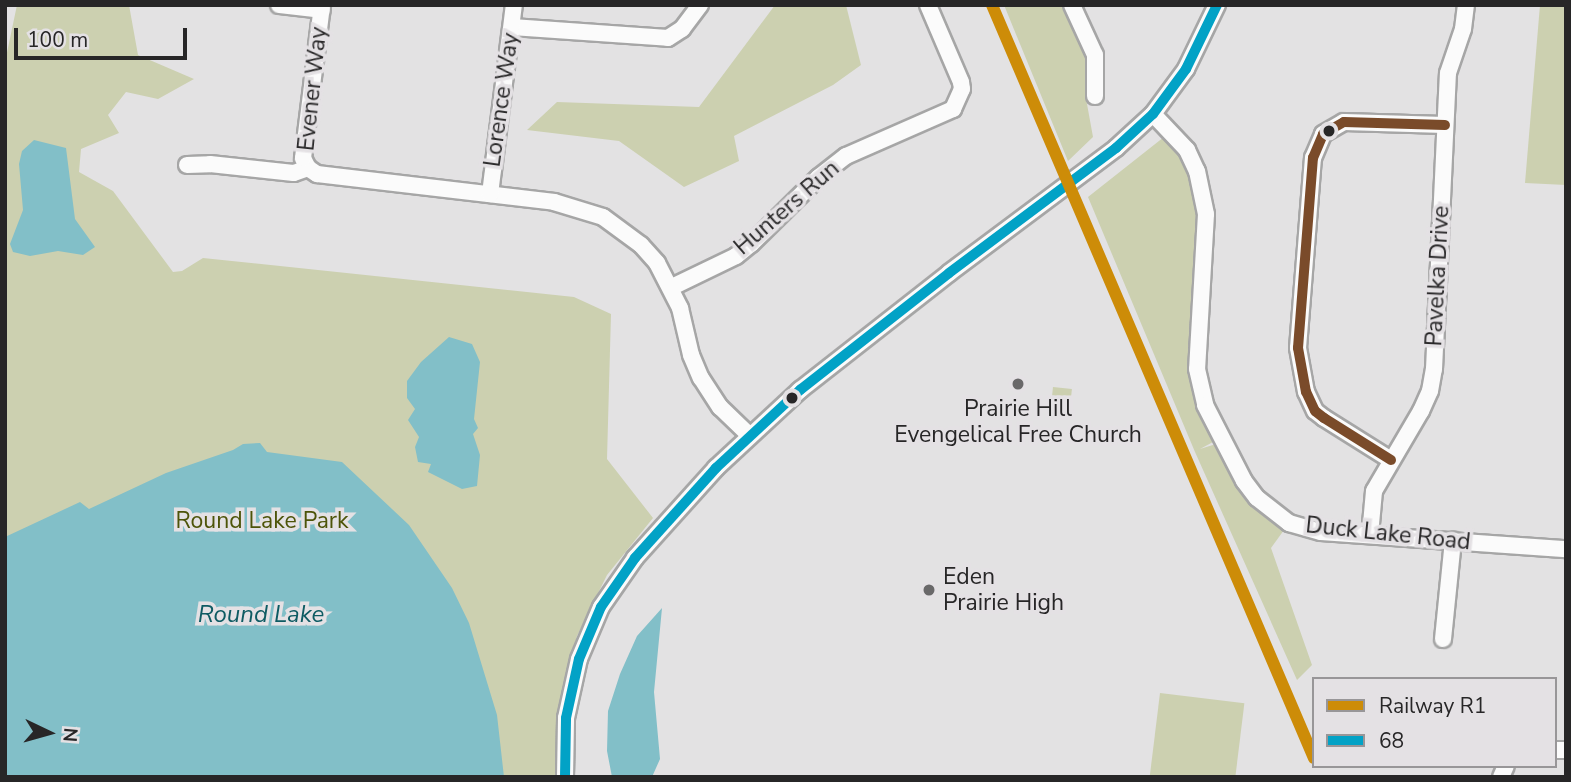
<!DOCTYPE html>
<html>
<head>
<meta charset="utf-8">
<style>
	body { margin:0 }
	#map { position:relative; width:1571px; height:782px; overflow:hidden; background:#e3e2e3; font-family:"Nunito Sans",sans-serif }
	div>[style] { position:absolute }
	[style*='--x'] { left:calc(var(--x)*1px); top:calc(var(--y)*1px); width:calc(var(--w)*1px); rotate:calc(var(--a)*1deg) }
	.green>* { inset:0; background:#ccd0b0; transform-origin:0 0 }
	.water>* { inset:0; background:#82bfc8 }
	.roads { filter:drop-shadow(2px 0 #a6a6a6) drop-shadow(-2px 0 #a6a6a6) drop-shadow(0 2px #a6a6a6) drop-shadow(0 -2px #a6a6a6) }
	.minor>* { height:16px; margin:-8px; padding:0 8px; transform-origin:8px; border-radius:8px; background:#fbfbfb }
	.bus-1>* { height:10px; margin:-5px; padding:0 5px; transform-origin:5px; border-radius:5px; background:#02a2c6 }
	.bus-2>* { height:10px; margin:-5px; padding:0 5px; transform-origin:5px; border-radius:5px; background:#7a4b2a }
	.rail-1>* { height:12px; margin:-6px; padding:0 6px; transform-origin:6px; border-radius:6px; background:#cd8c08 }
	.dots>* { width:19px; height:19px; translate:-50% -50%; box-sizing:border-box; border:4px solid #e4e1e4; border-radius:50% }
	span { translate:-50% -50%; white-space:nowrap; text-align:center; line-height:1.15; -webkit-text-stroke:7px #e4e1e4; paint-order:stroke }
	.street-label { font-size:23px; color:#272627 }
	.poi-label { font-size:23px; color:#272627 }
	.left { translate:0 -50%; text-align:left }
	.park-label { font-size:23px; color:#4d5409 }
	.water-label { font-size:24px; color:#0e5b63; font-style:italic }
	.frame { position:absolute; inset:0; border:7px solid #272627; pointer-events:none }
	.legend { position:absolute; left:1312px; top:677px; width:245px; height:91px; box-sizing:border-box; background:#e4e1e4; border:2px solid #989698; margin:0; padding:9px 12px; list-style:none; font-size:21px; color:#272627 }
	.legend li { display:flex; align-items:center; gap:14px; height:35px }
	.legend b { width:35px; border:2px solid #989698 }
	.north { position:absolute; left:14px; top:698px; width:70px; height:70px; -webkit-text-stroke:5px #e4e1e4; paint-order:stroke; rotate:95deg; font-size:19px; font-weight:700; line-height:28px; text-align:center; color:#272627 }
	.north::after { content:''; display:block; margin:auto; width:24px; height:32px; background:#272627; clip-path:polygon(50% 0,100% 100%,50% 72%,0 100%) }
	.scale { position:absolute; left:14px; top:28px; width:173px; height:32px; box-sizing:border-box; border:4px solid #272627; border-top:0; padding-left:9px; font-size:21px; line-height:24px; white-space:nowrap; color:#272627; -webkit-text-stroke:5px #e4e1e4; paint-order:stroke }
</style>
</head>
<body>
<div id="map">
	<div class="green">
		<i style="clip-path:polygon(17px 5px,129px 5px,138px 55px,194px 79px,158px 99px,126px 92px,108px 115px,119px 133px,81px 149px,79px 172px,113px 191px,173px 272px,182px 271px,203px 258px,574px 297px,611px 314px,607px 459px,653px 518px,607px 575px,577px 636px,558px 709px,556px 777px,5px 777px,5px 62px)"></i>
		<i style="clip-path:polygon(775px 5px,846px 5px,861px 65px,833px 85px,734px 136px,739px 161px,684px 187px,619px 141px,527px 130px,557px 102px,699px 107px)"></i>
		<i style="clip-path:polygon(1004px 5px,1066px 5px,1085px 44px,1085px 93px,1093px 137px,1068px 161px)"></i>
		<i style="clip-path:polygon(1540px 5px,1566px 5px,1566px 185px,1525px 183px)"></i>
		<i style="clip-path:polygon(1164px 137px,1190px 169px,1198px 228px,1190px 365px,1213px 442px,1200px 449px,1216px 444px,1251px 504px,1284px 530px,1271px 548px,1312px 665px,1297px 680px,1195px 452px,1088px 197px)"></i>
		<i style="left:1053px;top:387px;width:19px;height:21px;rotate:6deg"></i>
		<i style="left:1160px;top:693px;width:85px;height:85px;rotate:7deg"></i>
	</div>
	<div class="water">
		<i style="clip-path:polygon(34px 140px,66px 148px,75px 219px,95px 247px,83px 255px,58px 251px,30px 256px,13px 252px,10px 244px,23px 210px,19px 164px,22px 151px)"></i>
		<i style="clip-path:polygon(449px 337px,472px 344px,480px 362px,474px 419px,478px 428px,473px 434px,480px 455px,477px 486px,462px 489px,428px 472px,431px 464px,418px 462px,415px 447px,419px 437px,408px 420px,415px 409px,407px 398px,407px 381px,421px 362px)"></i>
		<i style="clip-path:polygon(260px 443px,267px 452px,342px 462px,409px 525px,452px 588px,469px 623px,497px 715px,504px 777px,5px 777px,5px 537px,80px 502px,89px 509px,166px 473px,233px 450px,243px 444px)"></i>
		<i style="clip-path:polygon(662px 608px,654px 692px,660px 759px,652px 777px,612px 777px,607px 751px,608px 711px,620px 674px,637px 636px)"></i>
	</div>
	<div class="roads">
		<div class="minor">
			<i style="--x:279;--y:5;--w:43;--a:6.6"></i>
			<i style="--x:1072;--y:5;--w:55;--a:65.3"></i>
			<i style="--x:1095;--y:55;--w:41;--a:90"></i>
			<i style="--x:512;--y:27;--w:156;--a:4"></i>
			<i style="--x:668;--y:38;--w:17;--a:-33"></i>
			<i style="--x:682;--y:29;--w:30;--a:-53"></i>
			<i style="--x:1153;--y:114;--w:50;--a:46.6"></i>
			<i style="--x:1187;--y:150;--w:23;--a:65"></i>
			<i style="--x:1197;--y:171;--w:44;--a:78.2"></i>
			<i style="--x:1206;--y:214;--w:155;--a:93.3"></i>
			<i style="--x:1197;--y:369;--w:37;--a:77"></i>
			<i style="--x:1205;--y:405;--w:85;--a:62.8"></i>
			<i style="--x:1244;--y:481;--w:21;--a:53"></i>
			<i style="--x:1257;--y:498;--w:41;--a:38"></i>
			<i style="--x:1289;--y:523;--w:33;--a:16"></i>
			<i style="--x:1321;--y:532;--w:246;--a:4"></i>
			<i style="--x:187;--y:165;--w:23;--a:-2"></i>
			<i style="--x:210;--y:164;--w:84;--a:6.1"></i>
			<i style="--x:294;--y:173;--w:15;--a:-20"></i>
			<i style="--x:308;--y:168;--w:11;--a:34"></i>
			<i style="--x:317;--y:174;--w:239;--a:6.7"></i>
			<i style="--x:554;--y:202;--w:51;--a:17"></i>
			<i style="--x:603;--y:217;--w:47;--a:36.4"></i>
			<i style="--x:641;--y:245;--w:24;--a:48"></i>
			<i style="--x:657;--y:263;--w:51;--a:62.9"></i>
			<i style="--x:680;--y:308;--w:48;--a:76.8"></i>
			<i style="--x:691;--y:355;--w:25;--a:67"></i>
			<i style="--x:701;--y:378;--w:35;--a:57"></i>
			<i style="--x:720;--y:407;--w:40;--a:44"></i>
			<i style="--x:308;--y:168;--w:11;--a:-117"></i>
			<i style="--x:303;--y:158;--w:154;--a:-82.9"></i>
			<i style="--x:490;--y:194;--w:191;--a:-82.8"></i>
			<i style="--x:672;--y:287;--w:71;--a:-25.8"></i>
			<i style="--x:736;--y:256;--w:19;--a:-39"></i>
			<i style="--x:751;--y:244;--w:95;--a:-44.6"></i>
			<i style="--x:819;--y:177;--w:34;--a:-38"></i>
			<i style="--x:846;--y:156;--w:117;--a:-23.7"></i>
			<i style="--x:953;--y:109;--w:22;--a:-66"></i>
			<i style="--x:962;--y:89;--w:7;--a:-98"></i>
			<i style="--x:961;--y:82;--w:84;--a:-113.2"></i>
			<i style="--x:1391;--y:460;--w:79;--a:-147.9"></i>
			<i style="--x:1324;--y:418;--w:11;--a:-142"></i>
			<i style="--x:1315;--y:411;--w:21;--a:-115"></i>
			<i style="--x:1306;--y:392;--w:45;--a:-100.3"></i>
			<i style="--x:1298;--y:348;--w:191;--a:-85.5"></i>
			<i style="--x:1313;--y:158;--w:26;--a:-67"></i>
			<i style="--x:1323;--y:134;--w:24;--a:-30"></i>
			<i style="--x:1344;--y:122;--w:101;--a:1.7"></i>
			<i style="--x:1370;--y:535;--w:44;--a:-84.8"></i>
			<i style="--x:1374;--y:491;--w:93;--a:-59.6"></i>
			<i style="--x:1421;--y:411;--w:22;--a:-66"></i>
			<i style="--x:1430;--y:391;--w:22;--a:-80"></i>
			<i style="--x:1434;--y:369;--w:296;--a:-87.3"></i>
			<i style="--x:1448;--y:73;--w:46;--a:-71.2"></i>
			<i style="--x:1463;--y:29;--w:24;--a:-83"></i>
			<i style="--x:1443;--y:639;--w:99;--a:-84.2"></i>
			<i style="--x:1555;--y:750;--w:11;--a:0"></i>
			<i style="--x:565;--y:777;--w:59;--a:-89"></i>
			<i style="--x:566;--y:718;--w:60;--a:-77.6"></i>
			<i style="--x:579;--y:659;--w:56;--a:-67.1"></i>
			<i style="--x:601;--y:607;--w:60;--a:-55.2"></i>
			<i style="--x:635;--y:558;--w:121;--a:-48"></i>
			<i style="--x:716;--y:468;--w:115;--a:-42.9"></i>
			<i style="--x:800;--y:390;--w:189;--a:-38.1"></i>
			<i style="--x:949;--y:273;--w:209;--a:-36.8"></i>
			<i style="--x:1116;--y:148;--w:50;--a:-42.6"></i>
			<i style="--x:1153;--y:114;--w:56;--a:-53.7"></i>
			<i style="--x:1186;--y:69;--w:71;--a:-64.2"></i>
			<i style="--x:1501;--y:777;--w:12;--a:-66"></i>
		</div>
	</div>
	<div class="bus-1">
		<i style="--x:565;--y:777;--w:59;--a:-89"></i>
		<i style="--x:566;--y:718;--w:60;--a:-77.6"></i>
		<i style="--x:579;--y:659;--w:56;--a:-67.1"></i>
		<i style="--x:601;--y:607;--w:60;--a:-55.2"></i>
		<i style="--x:635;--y:558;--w:121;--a:-48"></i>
		<i style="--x:716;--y:468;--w:115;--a:-42.9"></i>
		<i style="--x:800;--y:390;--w:189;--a:-38.1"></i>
		<i style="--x:949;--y:273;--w:209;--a:-36.8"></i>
		<i style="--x:1116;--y:148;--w:50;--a:-42.6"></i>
		<i style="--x:1153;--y:114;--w:56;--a:-53.7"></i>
		<i style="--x:1186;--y:69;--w:71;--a:-64.2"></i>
	</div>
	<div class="bus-2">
		<i style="--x:1391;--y:460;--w:79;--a:-147.9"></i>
		<i style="--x:1324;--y:418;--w:11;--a:-142"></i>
		<i style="--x:1315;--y:411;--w:21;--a:-115"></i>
		<i style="--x:1306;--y:392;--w:45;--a:-100.3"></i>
		<i style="--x:1298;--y:348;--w:191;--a:-85.5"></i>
		<i style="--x:1313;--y:158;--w:26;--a:-67"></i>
		<i style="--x:1323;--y:134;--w:24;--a:-30"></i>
		<i style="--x:1344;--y:122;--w:101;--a:1.7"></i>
	</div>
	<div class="rail-1">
		<i style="--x:992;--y:5;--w:819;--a:66.85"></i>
	</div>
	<div class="dots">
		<i style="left:1329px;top:131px;background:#272627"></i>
		<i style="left:1018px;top:384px;background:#696869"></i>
		<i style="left:792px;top:398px;background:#272627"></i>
		<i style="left:929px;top:590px;background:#696869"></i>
	</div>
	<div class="street-label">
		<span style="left:313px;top:89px;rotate:-84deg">Evener Way</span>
		<span style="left:502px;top:100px;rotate:-82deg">Lorence Way</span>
		<span style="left:787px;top:208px;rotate:-41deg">Hunters Run</span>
		<span style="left:1438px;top:276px;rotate:-87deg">Pavelka Drive</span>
		<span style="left:1388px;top:534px;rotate:6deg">Duck Lake Road</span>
	</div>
	<div class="poi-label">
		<span style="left:1018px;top:422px">Prairie Hill<br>Evengelical Free Church</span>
		<span class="left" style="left:943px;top:590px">Eden<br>Prairie High</span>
	</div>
	<div class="park-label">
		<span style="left:262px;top:521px">Round Lake Park</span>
	</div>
	<div class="water-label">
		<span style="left:261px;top:615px">Round Lake</span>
	</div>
	<div class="frame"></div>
	<ul class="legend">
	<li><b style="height:9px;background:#cd8c08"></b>Railway R1</li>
	<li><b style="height:9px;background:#02a2c6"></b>68</li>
	</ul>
	<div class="north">N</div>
	<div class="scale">100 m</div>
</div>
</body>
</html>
